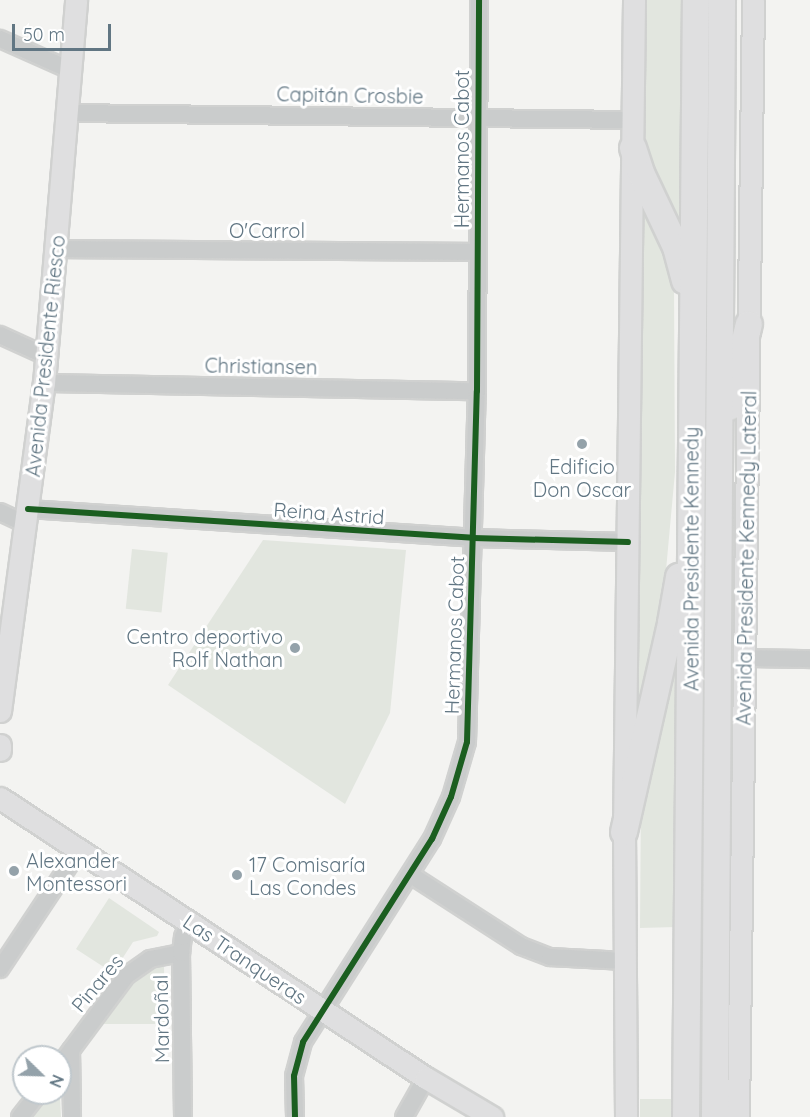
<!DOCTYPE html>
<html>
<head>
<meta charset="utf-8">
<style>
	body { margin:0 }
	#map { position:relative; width:810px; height:1117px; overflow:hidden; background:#f3f3f1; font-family:Quicksand,sans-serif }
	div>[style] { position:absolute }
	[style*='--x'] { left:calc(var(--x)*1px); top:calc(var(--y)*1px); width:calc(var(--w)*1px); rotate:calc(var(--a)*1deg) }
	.green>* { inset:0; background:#e2e6df; transform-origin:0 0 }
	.roads { filter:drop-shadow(2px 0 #d0d1d0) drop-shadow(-2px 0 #d0d1d0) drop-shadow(0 2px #d0d1d0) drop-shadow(0 -2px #d0d1d0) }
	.minor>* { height:16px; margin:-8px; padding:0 8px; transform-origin:8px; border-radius:8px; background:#cacccc }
	.major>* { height:21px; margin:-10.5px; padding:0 10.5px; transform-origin:10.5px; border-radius:10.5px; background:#dfdfe0 }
	.highway>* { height:26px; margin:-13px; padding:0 13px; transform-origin:13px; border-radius:13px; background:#dfdfe0 }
	.cycleway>* { height:6px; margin:-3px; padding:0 3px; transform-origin:3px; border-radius:3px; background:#1b5e20 }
	.dots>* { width:16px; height:16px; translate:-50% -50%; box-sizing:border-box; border:3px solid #fff; border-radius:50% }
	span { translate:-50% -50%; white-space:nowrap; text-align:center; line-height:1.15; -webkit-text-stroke:6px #fff; paint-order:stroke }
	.street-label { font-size:20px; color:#617683 }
	.poi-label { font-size:20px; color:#617683 }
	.right { translate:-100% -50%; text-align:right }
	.left { translate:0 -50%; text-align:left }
	.north { position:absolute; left:12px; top:1045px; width:60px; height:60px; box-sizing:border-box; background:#fff; border:2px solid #c0c8cd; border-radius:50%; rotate:113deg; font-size:16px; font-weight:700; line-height:24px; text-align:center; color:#617683 }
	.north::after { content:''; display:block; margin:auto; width:21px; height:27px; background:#94a2aa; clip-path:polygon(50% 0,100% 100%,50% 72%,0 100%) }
	.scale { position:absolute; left:12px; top:24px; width:99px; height:27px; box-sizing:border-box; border:3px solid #617683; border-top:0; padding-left:8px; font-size:18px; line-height:21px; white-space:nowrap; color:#617683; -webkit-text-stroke:4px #fff; paint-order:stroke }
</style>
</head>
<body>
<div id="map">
	<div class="green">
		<i style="clip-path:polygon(644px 0,682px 0,680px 242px,640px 143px)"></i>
		<i style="clip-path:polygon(706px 0,713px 0,702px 1117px,696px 1117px)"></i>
		<i style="clip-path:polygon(639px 182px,667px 258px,674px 289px,675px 472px,663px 603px,636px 740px)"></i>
		<i style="clip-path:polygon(263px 540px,406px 550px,390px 713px,345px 804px,168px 685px)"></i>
		<i style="left:132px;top:549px;width:36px;height:60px;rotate:6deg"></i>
		<i style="clip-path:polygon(680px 647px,676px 762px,676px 927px,640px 928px,641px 795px,652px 729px)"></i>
		<i style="clip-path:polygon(109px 898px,159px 932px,157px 936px,133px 942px,113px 973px,76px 949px)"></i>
		<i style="clip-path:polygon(157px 965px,164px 967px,165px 1024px,99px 1024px,142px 970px)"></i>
		<i style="clip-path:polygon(52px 1093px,60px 1097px,61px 1117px,30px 1117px)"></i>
		<i style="left:640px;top:1099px;width:34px;height:18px"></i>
	</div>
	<div class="roads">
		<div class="minor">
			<i style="--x:0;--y:39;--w:77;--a:23.9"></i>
			<i style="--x:67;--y:113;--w:566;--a:0.71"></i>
			<i style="--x:57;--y:249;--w:420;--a:0.4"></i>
			<i style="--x:0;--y:335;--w:51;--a:24.5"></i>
			<i style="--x:44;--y:383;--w:433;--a:1.1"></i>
			<i style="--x:28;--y:509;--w:446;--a:3.7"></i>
			<i style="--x:473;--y:538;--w:155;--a:1.5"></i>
			<i style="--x:0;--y:512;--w:29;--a:25"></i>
			<i style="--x:745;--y:658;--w:65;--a:0.9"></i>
			<i style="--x:411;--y:875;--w:131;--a:32.8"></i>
			<i style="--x:521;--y:946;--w:31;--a:21"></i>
			<i style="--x:550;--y:957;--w:75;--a:3.1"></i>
			<i style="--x:0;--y:969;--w:143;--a:-56.4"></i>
			<i style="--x:71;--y:1050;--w:67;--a:89.1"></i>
			<i style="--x:60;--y:1065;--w:111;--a:-53.4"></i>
			<i style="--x:126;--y:976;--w:29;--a:-35"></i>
			<i style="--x:150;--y:959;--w:32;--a:-11"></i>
			<i style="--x:20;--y:1117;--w:31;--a:-52"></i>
			<i style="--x:183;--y:1117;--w:164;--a:-90.7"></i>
			<i style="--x:181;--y:953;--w:16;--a:-83"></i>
			<i style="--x:183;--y:937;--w:16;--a:-68"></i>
			<i style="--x:295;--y:1117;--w:41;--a:-91.4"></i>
			<i style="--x:294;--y:1076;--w:35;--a:-75"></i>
			<i style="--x:303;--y:1042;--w:241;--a:-57.6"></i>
			<i style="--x:432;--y:839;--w:46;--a:-65.7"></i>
			<i style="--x:451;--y:797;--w:57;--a:-73.8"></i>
			<i style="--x:467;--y:742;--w:351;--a:-88.4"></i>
			<i style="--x:477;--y:391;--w:391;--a:-89.7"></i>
			<i style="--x:404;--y:1117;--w:45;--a:-60.6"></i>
		</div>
		<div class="major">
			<i style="--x:0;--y:711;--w:331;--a:-82.4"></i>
			<i style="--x:44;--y:383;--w:384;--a:-85.2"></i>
			<i style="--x:0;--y:745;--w:5;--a:90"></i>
			<i style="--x:0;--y:798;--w:510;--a:33.32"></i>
			<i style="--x:426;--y:1078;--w:77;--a:30.6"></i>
			<i style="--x:626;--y:1117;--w:285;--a:-90.4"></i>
			<i style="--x:624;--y:832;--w:832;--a:-89.31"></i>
			<i style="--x:738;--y:1117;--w:1117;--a:-89.23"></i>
		</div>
		<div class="highway">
			<i style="--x:633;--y:148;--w:28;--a:72"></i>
			<i style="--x:642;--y:175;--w:80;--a:64.7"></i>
			<i style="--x:676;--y:247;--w:35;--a:75"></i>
			<i style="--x:729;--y:407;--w:85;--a:-76.5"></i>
			<i style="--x:624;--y:832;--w:214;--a:-77.3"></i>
			<i style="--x:671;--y:623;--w:47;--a:-80.1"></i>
			<i style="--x:686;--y:1117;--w:1117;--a:-89.49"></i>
			<i style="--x:715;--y:1117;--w:1117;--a:-89.64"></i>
		</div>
	</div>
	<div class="cycleway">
		<i style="--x:28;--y:509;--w:446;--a:3.7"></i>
		<i style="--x:473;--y:538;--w:155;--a:1.5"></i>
		<i style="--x:295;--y:1117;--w:41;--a:-91.4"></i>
		<i style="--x:294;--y:1076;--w:35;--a:-75"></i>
		<i style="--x:303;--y:1042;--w:241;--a:-57.6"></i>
		<i style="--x:432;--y:839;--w:46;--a:-65.7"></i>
		<i style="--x:451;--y:797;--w:57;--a:-73.8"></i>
		<i style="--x:467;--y:742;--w:351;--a:-88.4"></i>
		<i style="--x:477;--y:391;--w:391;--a:-89.7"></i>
	</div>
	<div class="dots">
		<i style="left:582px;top:444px;background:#94a2aa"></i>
		<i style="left:295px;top:648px;background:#94a2aa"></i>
		<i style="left:14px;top:871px;background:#94a2aa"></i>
		<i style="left:237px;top:875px;background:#94a2aa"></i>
	</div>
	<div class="street-label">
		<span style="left:350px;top:95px;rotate:1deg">Capitán Crosbie</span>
		<span style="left:461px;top:149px;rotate:-90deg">Hermanos Cabot</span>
		<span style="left:267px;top:230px">O'Carrol</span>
		<span style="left:45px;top:356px;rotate:-84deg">Avenida Presidente Riesco</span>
		<span style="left:261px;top:366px;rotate:1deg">Christiansen</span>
		<span style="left:329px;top:513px;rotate:4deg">Reina Astrid</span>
		<span style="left:746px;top:558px;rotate:-89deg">Avenida Presidente Kennedy Lateral</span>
		<span style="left:691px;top:559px;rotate:-90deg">Avenida Presidente Kennedy</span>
		<span style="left:454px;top:635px;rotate:-88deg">Hermanos Cabot</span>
		<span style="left:245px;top:959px;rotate:34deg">Las Tranqueras</span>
		<span style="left:97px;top:983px;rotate:-50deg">Pinares</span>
		<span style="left:161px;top:1019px;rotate:-91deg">Mardoñal</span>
	</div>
	<div class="poi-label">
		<span style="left:582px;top:478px">Edificio<br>Don Oscar</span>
		<span class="right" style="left:283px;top:648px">Centro deportivo<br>Rolf Nathan</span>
		<span class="left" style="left:26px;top:872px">Alexander<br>Montessori</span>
		<span class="left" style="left:249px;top:876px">17 Comisaría<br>Las Condes</span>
	</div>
	<div class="north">N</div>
	<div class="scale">50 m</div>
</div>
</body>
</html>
